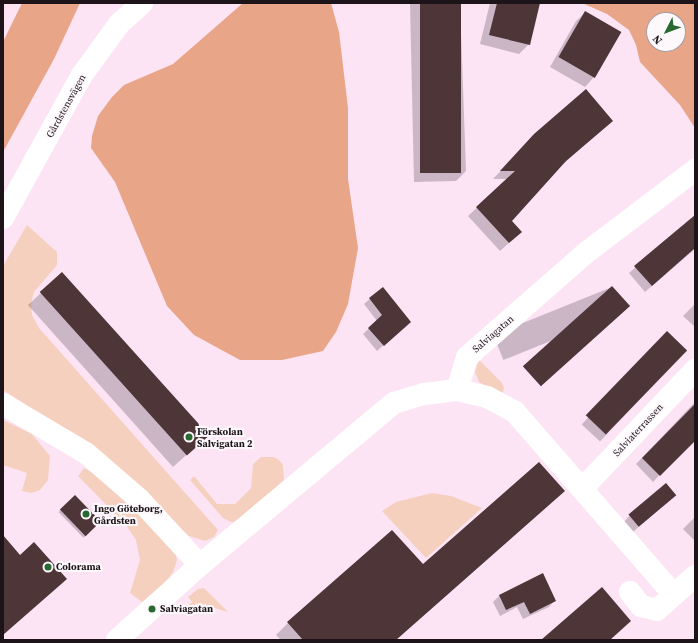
<!DOCTYPE html>
<html>
<head>
<meta charset="utf-8">
<style>
	body { margin:0 }
	#map { position:relative; width:698px; height:643px; overflow:hidden; background:#fde4f5; font-family:"Source Serif 4",serif }
	div>[style] { position:absolute }
	[style*='--x'] { left:calc(var(--x)*1px); top:calc(var(--y)*1px); width:calc(var(--w)*1px); rotate:calc(var(--a)*1deg) }
	.green>* { inset:0; background:#f6d0bf }
	.forest>* { inset:0; background:#e8a588 }
	.shadow>* { inset:0; background:#0003; transform-origin:0 0 }
	.building>* { inset:0; background:#4d3538; transform-origin:0 0 }
	.minor>* { height:22px; margin:-11px; padding:0 11px; transform-origin:11px; border-radius:11px; background:#fff }
	.tertiary>* { height:22px; margin:-11px; padding:0 11px; transform-origin:11px; border-radius:11px; background:#fff }
	.dots>* { width:11px; height:11px; translate:-50% -50%; box-sizing:border-box; border:2px solid #fdf8fb; border-radius:50% }
	span { translate:-50% -50%; white-space:nowrap; text-align:center; line-height:1.15; -webkit-text-stroke:4px #fdf8fb; paint-order:stroke }
	.street-label { font-size:10px; color:#1d141a }
	.poi-label { font-size:10px; color:#1d141a; font-weight:700 }
	.left { translate:0 -50%; text-align:left }
	.frame { position:absolute; inset:0; border:4px solid #1d141a; pointer-events:none }
	.north { position:absolute; left:646px; top:12px; width:40px; height:40px; box-sizing:border-box; background:#fdf8fb; border:1px solid #a39da1; border-radius:50%; rotate:228deg; font-size:11px; font-weight:700; line-height:16px; text-align:center; color:#1d141a }
	.north::after { content:''; display:block; margin:auto; width:14px; height:18px; background:#286831; clip-path:polygon(50% 0,100% 100%,50% 72%,0 100%) }
</style>
</head>
<body>
<div id="map">
	<div class="green">
		<i style="clip-path:polygon(27px 225px,57px 252px,57px 265px,34px 292px,31px 304px,32px 315px,39px 328px,218px 530px,214px 537px,205px 541px,189px 536px,75px 436px,3px 390px,3px 266px)"></i>
		<i style="clip-path:polygon(479px 360px,502px 383px,504px 388px,502px 395px,479px 382px,475px 372px)"></i>
		<i style="clip-path:polygon(3px 420px,32px 434px,50px 456px,48px 480px,40px 490px,31px 493px,22px 491px,27px 473px,3px 465px)"></i>
		<i style="clip-path:polygon(261px 457px,274px 457px,279px 460px,283px 465px,284px 480px,238px 521px,231px 522px,223px 518px,190px 480px,194px 476px,217px 504px,235px 504px,251px 488px,253px 464px)"></i>
		<i style="clip-path:polygon(84px 468px,99px 476px,174px 547px,177px 560px,173px 572px,164px 585px,142px 602px,130px 593px,140px 560px,136px 540px,126px 525px,78px 476px)"></i>
		<i style="clip-path:polygon(432px 493px,451px 496px,482px 508px,426px 558px,382px 511px,396px 502px)"></i>
		<i style="clip-path:polygon(204px 588px,228px 612px,205px 605px,184px 612px,170px 613px,181px 603px,185px 608px,192px 602px,188px 597px,198px 589px)"></i>
	</div>
	<div class="forest">
		<i style="clip-path:polygon(22px 3px,80px 3px,54px 59px,3px 152px,3px 42px)"></i>
		<i style="clip-path:polygon(243px 3px,331px 3px,339px 32px,348px 108px,348px 179px,358px 248px,348px 304px,336px 332px,323px 351px,282px 360px,240px 360px,194px 335px,167px 306px,115px 182px,91px 148px,92px 136px,98px 116px,112px 97px,124px 85px,173px 64px)"></i>
		<i style="clip-path:polygon(evenodd,582px 3px,695px 3px,695px 128px,680px 105px,640px 62px,636px 45px,629px 30px,607px 14px,582px 3px,654px 20px,678px 20px,678px 44px,654px 44px,654px 20px)"></i>
	</div>
	<div class="shadow">
		<i style="clip-path:polygon(410px 3px,460px 3px,466px 171px,456px 181px,414px 182px)"></i>
		<i style="clip-path:polygon(490px 3px,539px 3px,529px 44px,519px 54px,480px 44px)"></i>
		<i style="clip-path:polygon(586px 12px,594px 77px,585px 87px,550px 67px,576px 21px)"></i>
		<i style="clip-path:polygon(611px 121px,560px 167px,511px 221px,521px 232px,500px 251px,468px 216px,508px 179px,493px 179px,525px 145px)"></i>
		<i style="clip-path:polygon(695px 216px,695px 249px,645px 292px,629px 273px)"></i>
		<i style="left:612px;top:287px;width:27px;height:128px;rotate:68deg"></i>
		<i style="clip-path:polygon(382px 288px,404px 327px,377px 351px,363px 334px,377px 321px,364px 304px)"></i>
		<i style="clip-path:polygon(41px 293px,194px 448px,173px 467px,28px 305px)"></i>
		<i style="clip-path:polygon(695px 304px,695px 327px,683px 316px)"></i>
		<i style="left:667px;top:333px;width:25px;height:125px;rotate:43deg"></i>
		<i style="clip-path:polygon(695px 402px,695px 437px,653px 482px,636px 464px)"></i>
		<i style="clip-path:polygon(564px 491px,396px 640px,281px 640px,276px 635px,288px 623px,422px 566px)"></i>
		<i style="left:75px;top:496px;width:36px;height:23px;rotate:46deg"></i>
		<i style="clip-path:polygon(668px 501px,633px 532px,624px 522px,630px 515px)"></i>
		<i style="clip-path:polygon(695px 517px,695px 541px,683px 529px)"></i>
		<i style="clip-path:polygon(542px 575px,555px 600px,549px 607px,523px 619px,517px 607px,500px 616px,493px 602px,499px 596px)"></i>
	</div>
	<div class="building">
		<i style="left:420px;top:3px;width:41px;height:170px"></i>
		<i style="clip-path:polygon(497px 3px,540px 3px,530px 45px,489px 35px)"></i>
		<i style="left:585px;top:11px;width:42px;height:53px;rotate:30deg"></i>
		<i style="clip-path:polygon(586px 89px,613px 121px,566px 161px,512px 221px,522px 232px,509px 243px,476px 207px,515px 171px,500px 171px,534px 134px)"></i>
		<i style="clip-path:polygon(695px 215px,695px 248px,652px 286px,634px 266px)"></i>
		<i style="left:62px;top:272px;width:220px;height:30px;rotate:48deg"></i>
		<i style="left:612px;top:286px;width:27px;height:120px;rotate:48deg"></i>
		<i style="clip-path:polygon(383px 287px,411px 322px,384px 346px,368px 328px,382px 315px,369px 298px)"></i>
		<i style="left:667px;top:331px;width:28px;height:117px;rotate:44deg"></i>
		<i style="clip-path:polygon(695px 404px,695px 441px,660px 476px,642px 458px)"></i>
		<i style="clip-path:polygon(539px 462px,565px 491px,396px 640px,303px 640px,287px 622px,392px 530px,423px 564px)"></i>
		<i style="left:666px;top:483px;width:16px;height:49px;rotate:50deg"></i>
		<i style="left:75px;top:495px;width:37px;height:21px;rotate:46deg"></i>
		<i style="clip-path:polygon(3px 535px,20px 555px,34px 542px,67px 579px,3px 635px)"></i>
		<i style="clip-path:polygon(543px 573px,556px 601px,530px 614px,524px 602px,506px 610px,499px 595px)"></i>
		<i style="clip-path:polygon(602px 587px,631px 621px,610px 640px,541px 640px)"></i>
	</div>
	<div class="minor">
		<i style="--x:457;--y:390;--w:34;--a:-73"></i>
		<i style="--x:467;--y:357;--w:159;--a:-41.2"></i>
		<i style="--x:587;--y:252;--w:136;--a:-37.2"></i>
		<i style="--x:3;--y:404;--w:96;--a:30.6"></i>
		<i style="--x:86;--y:453;--w:70;--a:41"></i>
		<i style="--x:139;--y:499;--w:90;--a:47.3"></i>
		<i style="--x:582;--y:489;--w:164;--a:-46.5"></i>
		<i style="--x:630;--y:592;--w:18;--a:52"></i>
		<i style="--x:641;--y:606;--w:16;--a:14"></i>
		<i style="--x:657;--y:610;--w:51;--a:-41.8"></i>
		<i style="--x:117;--y:640;--w:112;--a:-42.1"></i>
		<i style="--x:200;--y:565;--w:253;--a:-39.9"></i>
		<i style="--x:394;--y:403;--w:31;--a:-17"></i>
		<i style="--x:424;--y:394;--w:33;--a:-7"></i>
		<i style="--x:457;--y:390;--w:31;--a:13"></i>
		<i style="--x:487;--y:397;--w:32;--a:28"></i>
		<i style="--x:515;--y:412;--w:242;--a:49"></i>
	</div>
	<div class="tertiary">
		<i style="--x:3;--y:218;--w:163;--a:-61.1"></i>
		<i style="--x:82;--y:75;--w:63;--a:-54"></i>
		<i style="--x:119;--y:24;--w:31;--a:-42"></i>
	</div>
	<div class="dots">
		<i style="left:189px;top:437px;background:#286831"></i>
		<i style="left:86px;top:514px;background:#286831"></i>
		<i style="left:48px;top:567px;background:#286831"></i>
		<i style="left:152px;top:609px;background:#286831"></i>
	</div>
	<div class="street-label">
		<span style="left:66px;top:106px;rotate:-61deg">Gårdstensvägen</span>
		<span style="left:493px;top:334px;rotate:-41deg">Salviagatan</span>
		<span style="left:638px;top:430px;rotate:-47deg">Salviaterrassen</span>
	</div>
	<div class="poi-label">
		<span class="left" style="left:197px;top:437px">Förskolan<br>Salvigatan 2</span>
		<span class="left" style="left:94px;top:514px">Ingo Göteborg,<br>Gårdsten</span>
		<span class="left" style="left:56px;top:567px">Colorama</span>
		<span class="left" style="left:160px;top:609px">Salviagatan</span>
	</div>
	<div class="frame"></div>
	<div class="north">N</div>
</div>
</body>
</html>
